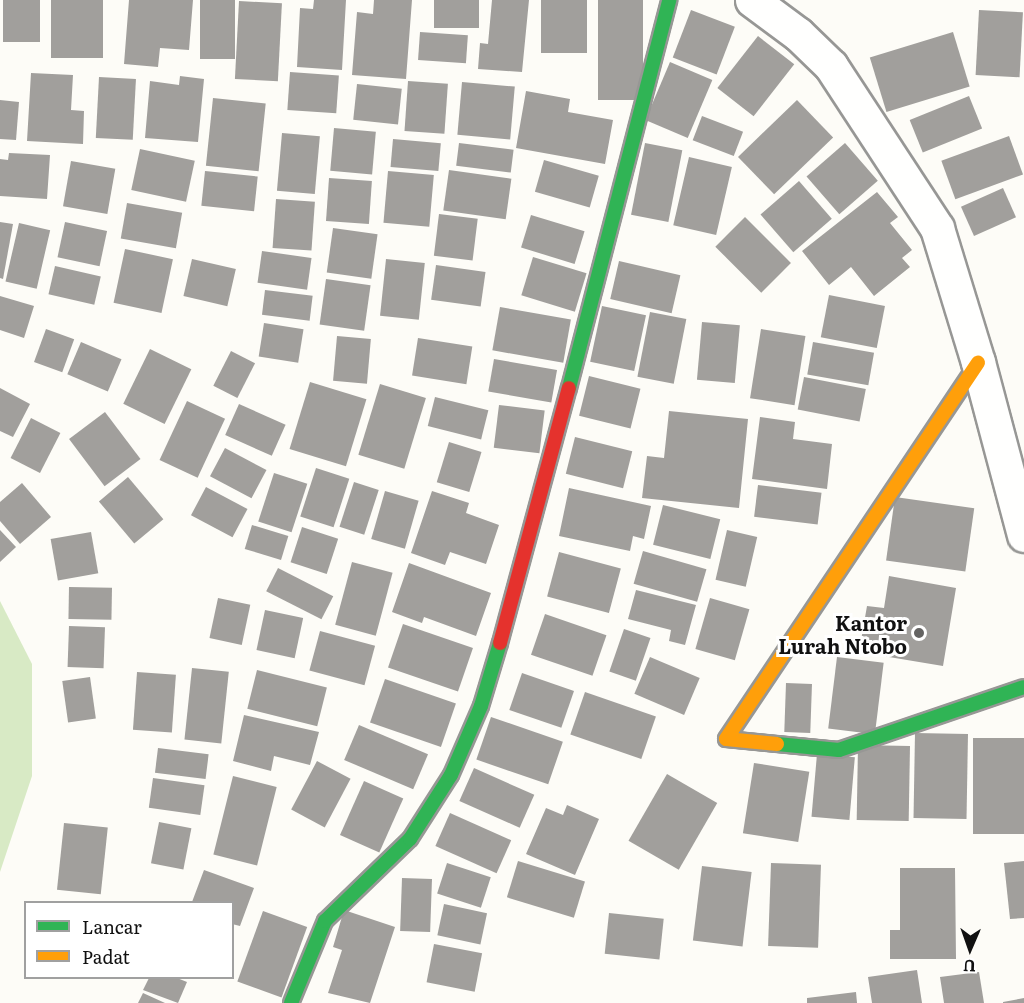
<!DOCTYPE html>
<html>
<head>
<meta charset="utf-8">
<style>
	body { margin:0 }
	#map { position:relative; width:1024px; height:1003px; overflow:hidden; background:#fdfcf7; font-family:Literata,serif }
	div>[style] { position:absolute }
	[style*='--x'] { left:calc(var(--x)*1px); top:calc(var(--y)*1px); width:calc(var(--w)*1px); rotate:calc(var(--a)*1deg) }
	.forest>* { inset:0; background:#d8eac5 }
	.building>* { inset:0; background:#a19f9c; transform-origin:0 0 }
	.roads { filter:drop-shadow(2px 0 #979795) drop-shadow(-2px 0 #979795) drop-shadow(0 2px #979795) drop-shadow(0 -2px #979795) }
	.street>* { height:33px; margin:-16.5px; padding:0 16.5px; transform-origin:16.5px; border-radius:16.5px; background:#fffffe }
	.fast>* { height:14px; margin:-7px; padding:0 7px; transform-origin:7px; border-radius:7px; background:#30b455 }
	.slow>* { height:14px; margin:-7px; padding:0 7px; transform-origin:7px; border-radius:7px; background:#ff9f0a }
	.jam>* { height:14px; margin:-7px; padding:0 7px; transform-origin:7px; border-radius:7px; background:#e5322d }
	.dots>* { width:16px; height:16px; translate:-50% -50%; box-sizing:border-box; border:3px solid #fff; border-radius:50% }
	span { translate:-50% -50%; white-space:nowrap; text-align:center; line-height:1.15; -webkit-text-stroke:6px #fff; paint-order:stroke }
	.poi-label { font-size:20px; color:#111; font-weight:700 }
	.right { translate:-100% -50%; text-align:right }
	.legend { position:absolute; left:24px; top:901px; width:210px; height:78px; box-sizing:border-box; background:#fff; border:2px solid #a0a0a0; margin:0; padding:8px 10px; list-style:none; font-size:18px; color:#111 }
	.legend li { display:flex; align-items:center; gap:12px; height:30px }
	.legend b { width:30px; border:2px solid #a0a0a0 }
	.north { position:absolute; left:940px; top:919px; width:60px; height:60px; -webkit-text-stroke:4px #fff; paint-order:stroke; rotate:182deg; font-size:16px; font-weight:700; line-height:24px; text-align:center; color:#111 }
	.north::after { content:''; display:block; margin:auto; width:21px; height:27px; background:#111; clip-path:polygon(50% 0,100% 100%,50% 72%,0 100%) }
</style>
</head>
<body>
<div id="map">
	<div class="forest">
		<i style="clip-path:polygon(0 601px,32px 664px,32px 776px,0 872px)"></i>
	</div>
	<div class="building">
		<i style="left:3px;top:0;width:37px;height:42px"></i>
		<i style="left:51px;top:0;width:52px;height:58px"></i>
		<i style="clip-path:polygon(129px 0,193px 0,189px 50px,160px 48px,158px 67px,124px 64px)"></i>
		<i style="left:200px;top:0;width:35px;height:59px"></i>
		<i style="clip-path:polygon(314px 0,346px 0,342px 70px,297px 67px,300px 8px,313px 9px)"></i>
		<i style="clip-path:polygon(374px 0,412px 0,406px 79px,352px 75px,357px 12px,373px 14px)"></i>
		<i style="left:434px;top:0;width:45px;height:28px"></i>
		<i style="clip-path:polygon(492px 0,529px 0,522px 72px,478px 69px,480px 43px,488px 44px)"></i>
		<i style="left:541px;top:0;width:46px;height:53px"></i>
		<i style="left:598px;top:0;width:45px;height:100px"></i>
		<i style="left:239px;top:1px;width:43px;height:78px;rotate:3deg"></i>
		<i style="left:691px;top:10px;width:47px;height:51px;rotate:21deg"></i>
		<i style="left:979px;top:10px;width:44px;height:65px;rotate:3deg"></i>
		<i style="left:420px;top:32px;width:48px;height:28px;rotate:4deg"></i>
		<i style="left:953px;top:32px;width:57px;height:87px;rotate:73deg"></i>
		<i style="left:758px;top:36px;width:46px;height:66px;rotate:38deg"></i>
		<i style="left:670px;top:62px;width:46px;height:63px;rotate:23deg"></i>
		<i style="left:290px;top:72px;width:49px;height:38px;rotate:4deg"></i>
		<i style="clip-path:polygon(31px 73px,73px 75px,71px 110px,84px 111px,83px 144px,27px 141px)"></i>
		<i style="clip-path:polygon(180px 76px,204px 79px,198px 142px,145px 138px,150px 81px,179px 85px)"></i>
		<i style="left:99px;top:77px;width:37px;height:61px;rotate:3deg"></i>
		<i style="left:408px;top:81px;width:40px;height:50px;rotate:4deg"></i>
		<i style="left:462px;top:82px;width:53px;height:53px;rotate:5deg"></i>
		<i style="left:357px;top:84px;width:45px;height:36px;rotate:6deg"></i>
		<i style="clip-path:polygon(526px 91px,570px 99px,568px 112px,613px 120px,605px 164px,516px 148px)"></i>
		<i style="left:969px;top:96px;width:35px;height:64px;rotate:68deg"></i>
		<i style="left:213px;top:98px;width:53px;height:68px;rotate:6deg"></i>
		<i style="clip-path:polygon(0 100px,19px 102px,16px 140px,0 139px)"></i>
		<i style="left:797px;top:100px;width:52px;height:82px;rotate:46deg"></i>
		<i style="left:702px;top:116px;width:44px;height:26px;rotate:21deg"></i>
		<i style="left:334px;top:128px;width:42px;height:43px;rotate:5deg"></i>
		<i style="left:282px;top:133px;width:38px;height:58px;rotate:5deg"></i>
		<i style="left:1009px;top:136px;width:41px;height:72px;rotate:70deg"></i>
		<i style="left:393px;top:139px;width:48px;height:28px;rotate:5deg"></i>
		<i style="left:459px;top:143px;width:55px;height:23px;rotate:7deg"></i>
		<i style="left:645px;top:143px;width:38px;height:73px;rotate:11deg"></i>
		<i style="left:845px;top:143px;width:50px;height:51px;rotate:49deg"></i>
		<i style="left:140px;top:149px;width:56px;height:42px;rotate:12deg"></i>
		<i style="clip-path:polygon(9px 153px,50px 155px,47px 199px,0 196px,0 159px,8px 160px)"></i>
		<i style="left:689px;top:157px;width:44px;height:70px;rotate:13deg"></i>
		<i style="left:544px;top:160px;width:57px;height:33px;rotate:16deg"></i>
		<i style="left:71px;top:161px;width:45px;height:46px;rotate:10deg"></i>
		<i style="left:449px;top:170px;width:63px;height:41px;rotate:8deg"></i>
		<i style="left:205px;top:171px;width:53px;height:35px;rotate:6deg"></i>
		<i style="left:388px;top:171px;width:46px;height:52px;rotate:5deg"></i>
		<i style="left:329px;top:178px;width:43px;height:43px;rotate:4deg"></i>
		<i style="left:799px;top:181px;width:50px;height:51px;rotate:49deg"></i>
		<i style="left:1003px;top:188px;width:32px;height:46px;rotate:66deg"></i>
		<i style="clip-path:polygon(877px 192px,898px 217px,890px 223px,912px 250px,902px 258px,910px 267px,874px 296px,851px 267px,829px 285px,802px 251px)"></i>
		<i style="left:276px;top:199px;width:39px;height:49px;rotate:4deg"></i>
		<i style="left:127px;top:203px;width:56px;height:36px;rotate:10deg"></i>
		<i style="left:439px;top:214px;width:39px;height:42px;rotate:7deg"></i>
		<i style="left:531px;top:215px;width:56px;height:34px;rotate:17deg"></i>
		<i style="left:745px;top:217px;width:65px;height:42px;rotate:45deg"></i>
		<i style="clip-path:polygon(0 222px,13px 224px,3px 279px,0 278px)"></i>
		<i style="left:65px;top:222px;width:43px;height:36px;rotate:12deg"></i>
		<i style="left:19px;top:223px;width:32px;height:60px;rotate:13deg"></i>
		<i style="left:333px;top:228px;width:45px;height:45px;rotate:8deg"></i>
		<i style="left:125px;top:249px;width:49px;height:55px;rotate:12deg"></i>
		<i style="left:262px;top:251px;width:50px;height:32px;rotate:8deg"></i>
		<i style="left:533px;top:257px;width:56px;height:40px;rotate:17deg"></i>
		<i style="left:192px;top:259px;width:45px;height:38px;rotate:13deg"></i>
		<i style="left:386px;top:259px;width:39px;height:57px;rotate:6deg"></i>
		<i style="left:619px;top:261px;width:63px;height:39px;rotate:13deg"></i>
		<i style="left:436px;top:265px;width:50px;height:35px;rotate:8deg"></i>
		<i style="left:55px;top:266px;width:47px;height:29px;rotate:13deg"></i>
		<i style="left:326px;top:279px;width:45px;height:46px;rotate:8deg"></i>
		<i style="left:265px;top:290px;width:48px;height:25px;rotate:7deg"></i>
		<i style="left:829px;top:295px;width:57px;height:43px;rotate:11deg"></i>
		<i style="clip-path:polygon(0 296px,34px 306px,24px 338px,0 330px)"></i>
		<i style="left:602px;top:306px;width:45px;height:57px;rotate:12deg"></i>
		<i style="left:500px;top:307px;width:72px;height:44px;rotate:10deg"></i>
		<i style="left:650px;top:312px;width:37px;height:66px;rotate:11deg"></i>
		<i style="left:702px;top:322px;width:38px;height:58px;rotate:5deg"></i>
		<i style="left:264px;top:323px;width:40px;height:34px;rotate:9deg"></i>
		<i style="left:46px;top:329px;width:30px;height:35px;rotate:20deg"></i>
		<i style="left:761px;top:329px;width:45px;height:70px;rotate:9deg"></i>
		<i style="left:337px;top:336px;width:34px;height:45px;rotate:5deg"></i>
		<i style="left:418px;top:338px;width:55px;height:38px;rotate:9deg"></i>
		<i style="left:81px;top:342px;width:44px;height:35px;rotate:23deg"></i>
		<i style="left:813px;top:342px;width:62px;height:33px;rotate:10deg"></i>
		<i style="left:150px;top:349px;width:46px;height:61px;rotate:26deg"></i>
		<i style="left:231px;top:351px;width:27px;height:39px;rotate:27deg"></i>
		<i style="left:494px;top:359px;width:64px;height:33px;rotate:10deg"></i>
		<i style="left:589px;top:376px;width:53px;height:41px;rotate:14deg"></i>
		<i style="left:804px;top:377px;width:63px;height:33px;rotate:11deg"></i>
		<i style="left:310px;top:382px;width:59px;height:70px;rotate:17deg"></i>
		<i style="left:380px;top:384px;width:48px;height:74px;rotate:17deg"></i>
		<i style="clip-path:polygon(0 388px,30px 404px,13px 437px,0 431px)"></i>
		<i style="left:435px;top:397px;width:55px;height:30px;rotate:14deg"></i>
		<i style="left:187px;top:401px;width:42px;height:65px;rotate:25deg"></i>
		<i style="left:239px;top:404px;width:51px;height:34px;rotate:24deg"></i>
		<i style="left:499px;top:405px;width:46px;height:43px;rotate:7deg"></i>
		<i style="clip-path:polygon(669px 411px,748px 419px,739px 508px,642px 498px,647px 456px,664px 458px)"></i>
		<i style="left:105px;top:412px;width:59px;height:45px;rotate:53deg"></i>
		<i style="clip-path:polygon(760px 417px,795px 422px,793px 439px,832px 444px,827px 489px,752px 479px)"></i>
		<i style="left:31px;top:418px;width:33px;height:45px;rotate:27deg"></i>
		<i style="left:575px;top:437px;width:59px;height:38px;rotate:14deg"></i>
		<i style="left:449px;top:442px;width:34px;height:42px;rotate:17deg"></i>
		<i style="left:225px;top:448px;width:47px;height:32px;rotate:28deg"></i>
		<i style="left:316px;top:468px;width:35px;height:51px;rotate:18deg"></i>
		<i style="left:274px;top:473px;width:35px;height:51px;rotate:18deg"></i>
		<i style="left:128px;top:477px;width:55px;height:38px;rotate:50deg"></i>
		<i style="left:354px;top:482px;width:26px;height:47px;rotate:18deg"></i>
		<i style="clip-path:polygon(22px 483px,51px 517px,20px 544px,0 521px,0 502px)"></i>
		<i style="left:758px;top:485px;width:64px;height:32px;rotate:7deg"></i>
		<i style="left:206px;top:487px;width:47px;height:32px;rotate:28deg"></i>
		<i style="clip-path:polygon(569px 488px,651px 506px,644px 539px,633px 536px,630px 551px,559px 536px)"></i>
		<i style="left:385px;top:491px;width:35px;height:50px;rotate:16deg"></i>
		<i style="clip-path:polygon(432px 491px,469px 503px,466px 513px,499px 525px,486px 564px,450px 552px,445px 565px,411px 553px)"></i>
		<i style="left:895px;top:497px;width:80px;height:64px;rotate:8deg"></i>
		<i style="left:663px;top:505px;width:59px;height:41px;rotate:14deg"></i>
		<i style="left:252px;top:525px;width:38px;height:25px;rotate:17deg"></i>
		<i style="left:302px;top:527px;width:38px;height:37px;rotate:18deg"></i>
		<i style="clip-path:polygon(0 530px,16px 547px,0 562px)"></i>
		<i style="left:727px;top:530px;width:31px;height:51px;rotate:13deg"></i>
		<i style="left:91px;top:532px;width:42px;height:41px;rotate:80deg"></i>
		<i style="left:643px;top:551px;width:66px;height:34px;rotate:16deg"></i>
		<i style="left:559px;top:552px;width:64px;height:46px;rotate:15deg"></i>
		<i style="left:352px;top:562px;width:42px;height:65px;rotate:15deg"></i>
		<i style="clip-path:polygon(409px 563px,491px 593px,476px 636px,424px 617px,422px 623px,392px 612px)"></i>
		<i style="left:278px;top:568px;width:62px;height:26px;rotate:27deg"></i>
		<i style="clip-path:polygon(889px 576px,956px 588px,943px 666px,859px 652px,867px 606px,884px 608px)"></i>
		<i style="left:69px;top:587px;width:43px;height:32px;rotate:1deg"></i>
		<i style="clip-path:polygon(636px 590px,696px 605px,685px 645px,669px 641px,671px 630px,628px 619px)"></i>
		<i style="left:218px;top:598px;width:33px;height:41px;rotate:12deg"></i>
		<i style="left:710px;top:598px;width:41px;height:53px;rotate:16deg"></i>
		<i style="left:265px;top:610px;width:39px;height:41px;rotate:12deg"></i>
		<i style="left:545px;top:614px;width:65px;height:43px;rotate:19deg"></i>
		<i style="left:403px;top:624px;width:74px;height:46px;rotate:19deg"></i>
		<i style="left:69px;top:626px;width:36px;height:41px;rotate:2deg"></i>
		<i style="left:624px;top:629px;width:28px;height:45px;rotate:19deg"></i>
		<i style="left:320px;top:631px;width:57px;height:41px;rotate:15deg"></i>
		<i style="left:650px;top:657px;width:54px;height:40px;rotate:23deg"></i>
		<i style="left:837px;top:657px;width:47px;height:72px;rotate:7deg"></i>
		<i style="left:192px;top:668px;width:37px;height:72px;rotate:6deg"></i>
		<i style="left:257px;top:670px;width:72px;height:40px;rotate:14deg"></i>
		<i style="left:137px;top:672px;width:39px;height:58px;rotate:4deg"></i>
		<i style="left:522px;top:673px;width:55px;height:39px;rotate:19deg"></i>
		<i style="left:90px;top:677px;width:42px;height:28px;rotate:82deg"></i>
		<i style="left:385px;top:679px;width:75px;height:46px;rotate:19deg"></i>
		<i style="left:786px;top:683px;width:26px;height:49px;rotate:2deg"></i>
		<i style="left:585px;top:692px;width:75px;height:45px;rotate:19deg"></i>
		<i style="clip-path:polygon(244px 715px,319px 732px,310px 765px,274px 756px,271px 771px,233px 761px)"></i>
		<i style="left:491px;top:717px;width:76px;height:45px;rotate:19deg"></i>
		<i style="left:359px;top:725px;width:75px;height:38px;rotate:23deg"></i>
		<i style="left:915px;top:733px;width:53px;height:85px;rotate:1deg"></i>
		<i style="left:1024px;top:738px;width:96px;height:51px;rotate:90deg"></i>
		<i style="left:858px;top:745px;width:52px;height:75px;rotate:1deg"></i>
		<i style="left:158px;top:748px;width:51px;height:25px;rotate:7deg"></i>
		<i style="left:817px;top:754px;width:38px;height:63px;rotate:5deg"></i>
		<i style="left:317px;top:761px;width:38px;height:55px;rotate:28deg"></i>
		<i style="left:754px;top:763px;width:56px;height:71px;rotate:9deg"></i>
		<i style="left:474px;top:768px;width:66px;height:36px;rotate:24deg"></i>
		<i style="left:667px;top:774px;width:58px;height:77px;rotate:30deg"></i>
		<i style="left:233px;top:776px;width:45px;height:81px;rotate:14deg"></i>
		<i style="left:153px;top:778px;width:52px;height:30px;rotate:8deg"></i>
		<i style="left:364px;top:781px;width:43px;height:59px;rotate:24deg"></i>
		<i style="clip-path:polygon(567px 805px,599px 819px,575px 875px,526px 854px,546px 808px,563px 815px)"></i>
		<i style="left:450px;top:813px;width:67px;height:36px;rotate:24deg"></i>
		<i style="left:159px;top:822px;width:33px;height:42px;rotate:11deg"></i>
		<i style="left:64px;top:823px;width:44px;height:67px;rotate:6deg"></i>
		<i style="left:518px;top:861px;width:70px;height:38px;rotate:17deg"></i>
		<i style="clip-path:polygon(1024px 861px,1024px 918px,1010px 919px,1004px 863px)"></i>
		<i style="left:447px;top:863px;width:46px;height:32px;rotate:18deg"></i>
		<i style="left:771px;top:863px;width:50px;height:83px;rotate:2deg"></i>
		<i style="left:702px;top:866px;width:50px;height:75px;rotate:7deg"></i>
		<i style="clip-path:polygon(900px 868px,955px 868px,956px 959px,890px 959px,890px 930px,900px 930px)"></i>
		<i style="clip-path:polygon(204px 870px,254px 888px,240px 926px,232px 924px,232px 902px,192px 902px)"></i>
		<i style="left:402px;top:878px;width:30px;height:53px;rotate:2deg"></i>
		<i style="left:444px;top:904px;width:44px;height:32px;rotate:12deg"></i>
		<i style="clip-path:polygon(344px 910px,395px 927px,370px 1003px,328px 993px,342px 950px,333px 947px)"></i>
		<i style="left:263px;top:911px;width:47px;height:75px;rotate:20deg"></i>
		<i style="left:609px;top:913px;width:55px;height:41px;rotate:6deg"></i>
		<i style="left:434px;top:944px;width:49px;height:39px;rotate:11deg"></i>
		<i style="clip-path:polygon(917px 970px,922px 1003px,872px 1003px,868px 977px)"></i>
		<i style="clip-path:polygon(979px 972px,984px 1003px,944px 1003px,940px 977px)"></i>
		<i style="clip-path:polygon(149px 978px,177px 978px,187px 982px,178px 1003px,143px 990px)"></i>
		<i style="clip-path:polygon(856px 992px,857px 1003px,807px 1003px,807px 998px)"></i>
		<i style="clip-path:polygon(143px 993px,165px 1003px,138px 1003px)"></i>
		<i style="clip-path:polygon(1024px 998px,1024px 1003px,1003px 1003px,1003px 1002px)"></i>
	</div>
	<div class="roads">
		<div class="street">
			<i style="--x:752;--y:0;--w:57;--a:36.5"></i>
			<i style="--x:798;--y:34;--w:46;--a:44.1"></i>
			<i style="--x:831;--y:66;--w:194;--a:56.8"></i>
			<i style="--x:937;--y:228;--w:140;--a:73"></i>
			<i style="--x:978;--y:362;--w:179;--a:75.1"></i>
		</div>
		<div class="fast">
			<i style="--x:569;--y:388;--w:401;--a:-75.5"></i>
			<i style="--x:777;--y:744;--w:62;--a:5.5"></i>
			<i style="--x:839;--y:750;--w:195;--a:-18.8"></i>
			<i style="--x:291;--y:1003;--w:89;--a:-67.5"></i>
			<i style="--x:325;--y:921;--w:118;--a:-44"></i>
			<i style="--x:410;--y:839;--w:76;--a:-57.4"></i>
			<i style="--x:451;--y:775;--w:75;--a:-66.5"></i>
			<i style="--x:481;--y:706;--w:66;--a:-73.2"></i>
		</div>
		<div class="slow">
			<i style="--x:777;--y:744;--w:51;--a:-174.4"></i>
			<i style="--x:726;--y:739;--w:453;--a:-56.2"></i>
		</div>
		<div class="jam">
			<i style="--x:500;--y:643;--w:264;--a:-74.9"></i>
		</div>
	</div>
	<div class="dots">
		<i style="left:919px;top:633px;background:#646362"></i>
	</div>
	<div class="poi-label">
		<span class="right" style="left:907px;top:634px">Kantor<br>Lurah Ntobo</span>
	</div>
	<ul class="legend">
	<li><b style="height:8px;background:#30b455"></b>Lancar</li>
	<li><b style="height:8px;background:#ff9f0a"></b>Padat</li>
	</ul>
	<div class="north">U</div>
</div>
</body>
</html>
